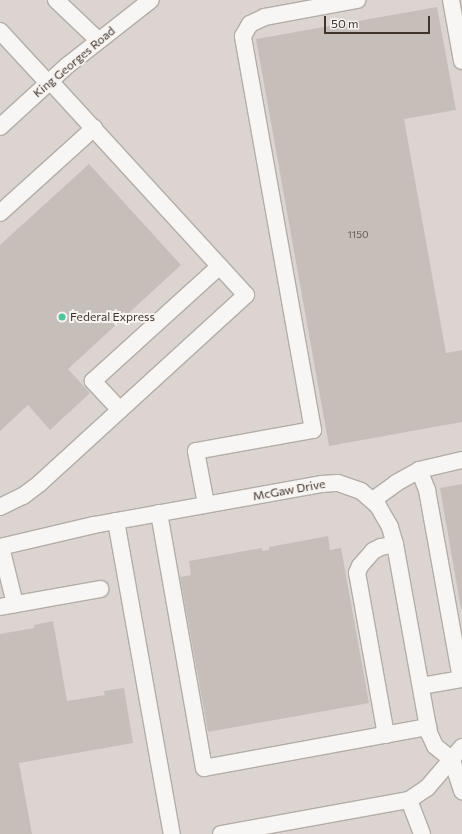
<!DOCTYPE html>
<html>
<head>
<meta charset="utf-8">
<style>
	body { margin:0 }
	#map { position:relative; width:462px; height:834px; overflow:hidden; background:#e9e5e2; font-family:Commissioner,sans-serif }
	div>[style] { position:absolute }
	[style*='--x'] { left:calc(var(--x)*1px); top:calc(var(--y)*1px); width:calc(var(--w)*1px); rotate:calc(var(--a)*1deg) }
	.built>* { inset:0; background:#dbd4d0; transform-origin:0 0 }
	.building>* { inset:0; background:#c6bfb9 }
	.roads { filter:drop-shadow(1px 0 #b3ada7) drop-shadow(-1px 0 #b3ada7) drop-shadow(0 1px #b3ada7) drop-shadow(0 -1px #b3ada7) }
	.minor>* { height:16px; margin:-8px; padding:0 8px; transform-origin:8px; border-radius:8px; background:#f8f6f4 }
	.dots>* { width:11px; height:11px; translate:-50% -50%; box-sizing:border-box; border:2px solid #f7f3f1; border-radius:50% }
	span { translate:-50% -50%; white-space:nowrap; text-align:center; line-height:1.15; -webkit-text-stroke:4px #f7f3f1; paint-order:stroke }
	.number-label { font-size:10px; color:#62584e }
	.number-label span { -webkit-text-stroke-width:0 }
	.street-label { font-size:12px; color:#40352b }
	.poi-label { font-size:12px; color:#40352b }
	.left { translate:0 -50%; text-align:left }
	.scale { position:absolute; left:324px; top:16px; width:106px; height:18px; box-sizing:border-box; border:2px solid #40352b; border-top:0; padding-left:5px; font-size:12px; line-height:14px; white-space:nowrap; color:#40352b; -webkit-text-stroke:3px #f7f3f1; paint-order:stroke }
</style>
</head>
<body>
<div id="map">
	<div class="built">
		<i style="left:0;top:0;width:462px;height:834px"></i>
	</div>
	<div class="building">
		<i style="clip-path:polygon(437px 7px,456px 110px,404px 119px,446px 353px,462px 350px,462px 422px,329px 446px,256px 39px)"></i>
		<i style="clip-path:polygon(89px 164px,181px 265px,68px 369px,90px 393px,50px 430px,28px 405px,0 431px,0 245px)"></i>
		<i style="clip-path:polygon(462px 484px,462px 609px,461px 609px,440px 488px)"></i>
		<i style="clip-path:polygon(328px 536px,330px 550px,341px 548px,369px 703px,208px 732px,180px 577px,191px 575px,189px 561px,262px 548px,262px 551px,269px 550px,269px 547px)"></i>
		<i style="clip-path:polygon(53px 621px,67px 701px,105px 695px,104px 691px,124px 688px,133px 743px,19px 763px,32px 834px,0 834px,0 634px,34px 628px,34px 625px)"></i>
	</div>
	<div class="roads">
		<div class="minor">
			<i style="--x:56;--y:0;--w:58;--a:43.6"></i>
			<i style="--x:451;--y:0;--w:62;--a:79.8"></i>
			<i style="--x:0;--y:31;--w:71;--a:47.3"></i>
			<i style="--x:0;--y:127;--w:92;--a:-42.4"></i>
			<i style="--x:68;--y:65;--w:105;--a:-38.1"></i>
			<i style="--x:0;--y:213;--w:127;--a:-42.1"></i>
			<i style="--x:120;--y:410;--w:40;--a:-133"></i>
			<i style="--x:93;--y:381;--w:171;--a:-42.2"></i>
			<i style="--x:419;--y:470;--w:22;--a:68"></i>
			<i style="--x:427;--y:490;--w:192;--a:79.8"></i>
			<i style="--x:373;--y:500;--w:29;--a:-36"></i>
			<i style="--x:396;--y:483;--w:26;--a:-29"></i>
			<i style="--x:419;--y:470;--w:44;--a:-13.1"></i>
			<i style="--x:206;--y:504;--w:54;--a:-100.7"></i>
			<i style="--x:196;--y:451;--w:119;--a:-10.2"></i>
			<i style="--x:313;--y:430;--w:400;--a:-100.1"></i>
			<i style="--x:243;--y:36;--w:14;--a:-60"></i>
			<i style="--x:250;--y:24;--w:17;--a:-25"></i>
			<i style="--x:265;--y:17;--w:94;--a:-10.5"></i>
			<i style="--x:0;--y:507;--w:25;--a:-26"></i>
			<i style="--x:23;--y:496;--w:21;--a:-37"></i>
			<i style="--x:40;--y:483;--w:279;--a:-42.4"></i>
			<i style="--x:246;--y:295;--w:290;--a:-132.5"></i>
			<i style="--x:159;--y:513;--w:259;--a:80"></i>
			<i style="--x:204;--y:768;--w:228;--a:-10.4"></i>
			<i style="--x:116;--y:521;--w:318;--a:79.9"></i>
			<i style="--x:0;--y:547;--w:97;--a:-13.2"></i>
			<i style="--x:94;--y:525;--w:232;--a:-10.2"></i>
			<i style="--x:322;--y:484;--w:16;--a:-4"></i>
			<i style="--x:338;--y:483;--w:24;--a:19"></i>
			<i style="--x:361;--y:491;--w:23;--a:41"></i>
			<i style="--x:378;--y:506;--w:24;--a:60"></i>
			<i style="--x:390;--y:527;--w:18;--a:74"></i>
			<i style="--x:395;--y:544;--w:192;--a:79.8"></i>
			<i style="--x:429;--y:733;--w:14;--a:65"></i>
			<i style="--x:435;--y:746;--w:22;--a:39"></i>
			<i style="--x:1;--y:547;--w:59;--a:76.2"></i>
			<i style="--x:0;--y:607;--w:102;--a:-10.2"></i>
			<i style="--x:421;--y:686;--w:42;--a:-9.7"></i>
			<i style="--x:386;--y:735;--w:165;--a:-100.1"></i>
			<i style="--x:357;--y:573;--w:8;--a:-67"></i>
			<i style="--x:360;--y:566;--w:20;--a:-49"></i>
			<i style="--x:373;--y:551;--w:9;--a:-27"></i>
			<i style="--x:381;--y:547;--w:14;--a:-12"></i>
			<i style="--x:452;--y:760;--w:33;--a:72"></i>
			<i style="--x:409;--y:800;--w:36;--a:69"></i>
			<i style="--x:221;--y:834;--w:191;--a:-10.3"></i>
			<i style="--x:409;--y:800;--w:22;--a:-34"></i>
			<i style="--x:427;--y:788;--w:54;--a:-49.5"></i>
		</div>
	</div>
	<div class="dots">
		<i style="left:62px;top:317px;background:#50c59e"></i>
	</div>
	<div class="number-label">
		<span style="left:358px;top:235px">1150</span>
	</div>
	<div class="street-label">
		<span style="left:74px;top:62px;rotate:-40deg">King Georges Road</span>
		<span style="left:289px;top:490px;rotate:-10deg">McGaw Drive</span>
	</div>
	<div class="poi-label">
		<span class="left" style="left:70px;top:317px">Federal Express</span>
	</div>
	<div class="scale">50 m</div>
</div>
</body>
</html>
